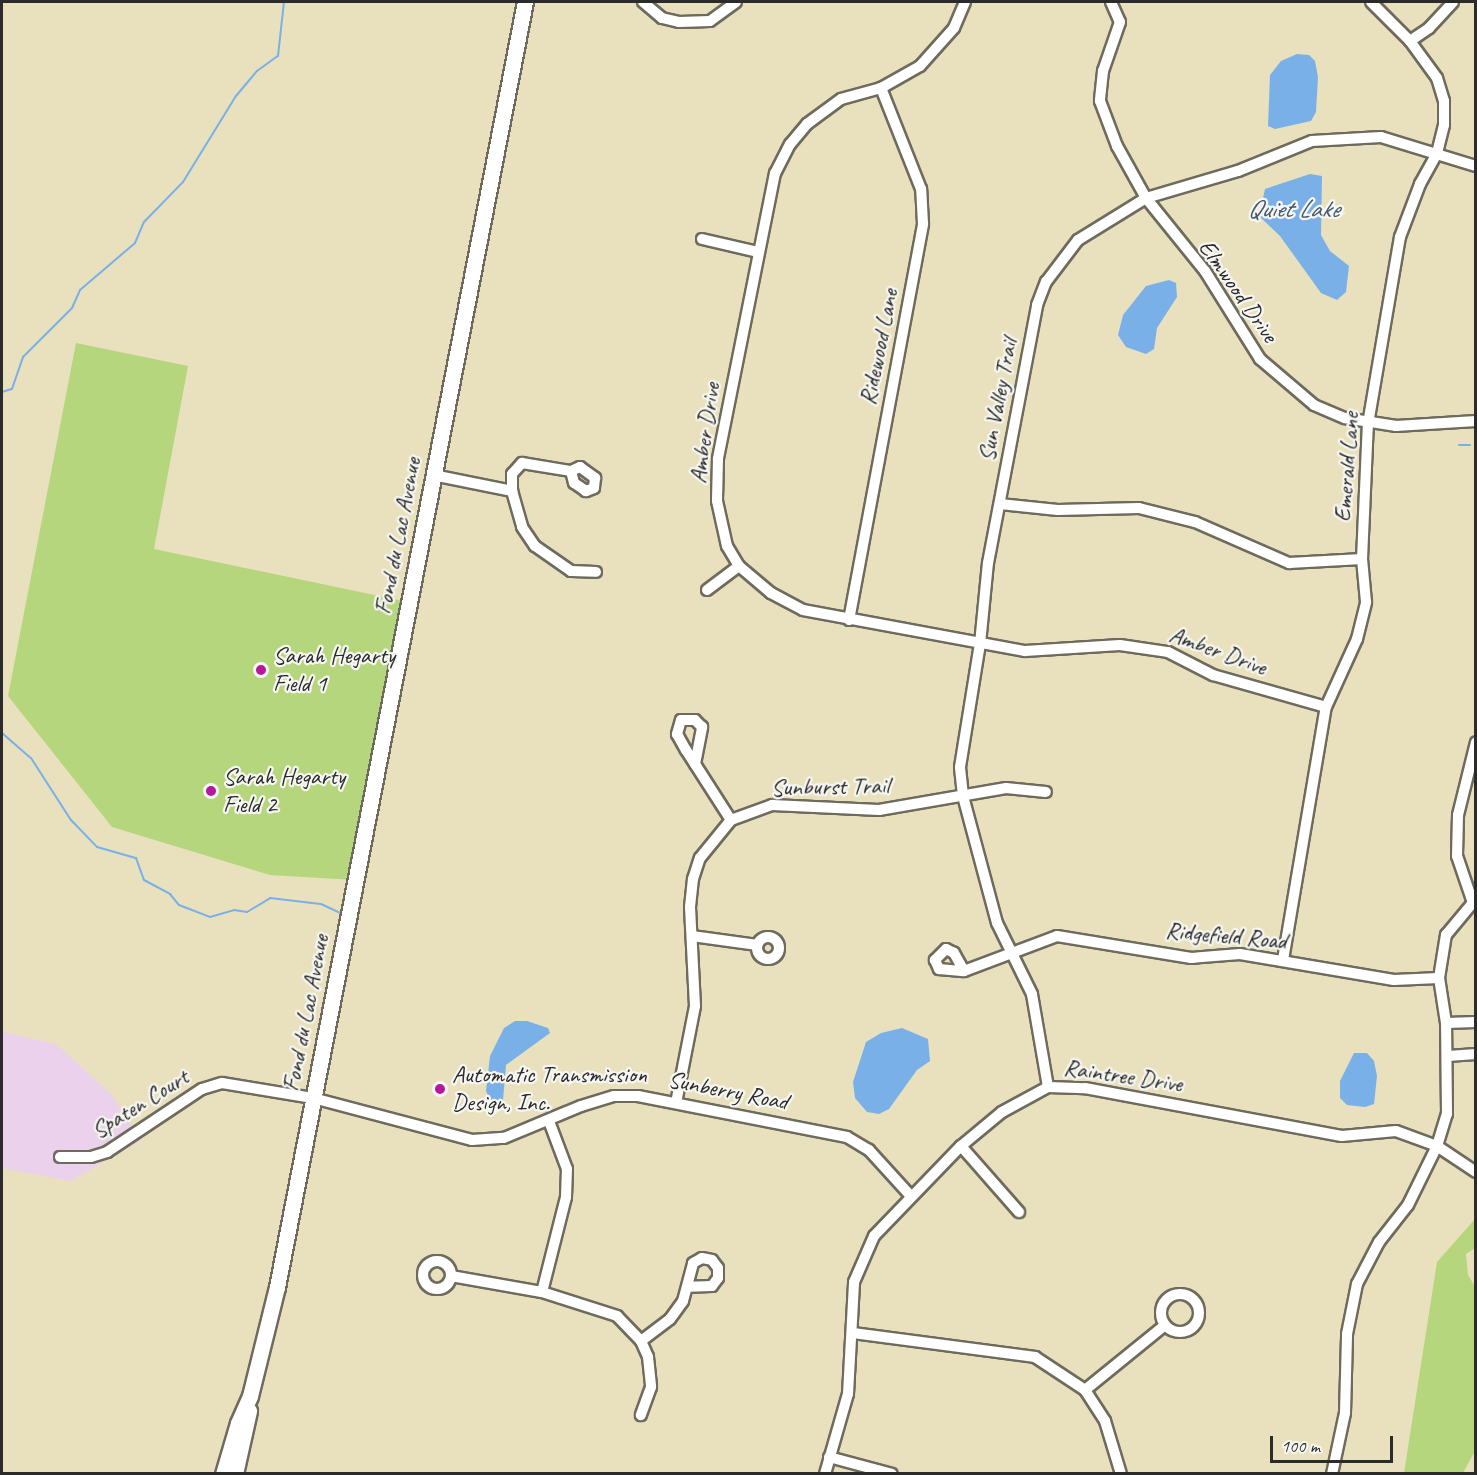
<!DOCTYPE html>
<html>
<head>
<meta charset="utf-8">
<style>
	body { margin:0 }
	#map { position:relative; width:1477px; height:1475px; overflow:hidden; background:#e9e1be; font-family:Caveat,sans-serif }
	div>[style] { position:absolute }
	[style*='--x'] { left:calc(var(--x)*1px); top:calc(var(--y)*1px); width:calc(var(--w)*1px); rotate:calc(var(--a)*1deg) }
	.built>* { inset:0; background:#ebd1eb }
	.green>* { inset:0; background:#b5d67d }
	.water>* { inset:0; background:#79b0e8 }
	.stream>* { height:2px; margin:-1px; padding:0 1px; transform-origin:1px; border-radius:1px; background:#79b0e8 }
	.roads { filter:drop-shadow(2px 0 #6e6b5e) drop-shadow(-2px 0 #6e6b5e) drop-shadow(0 2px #6e6b5e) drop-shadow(0 -2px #6e6b5e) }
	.minor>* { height:10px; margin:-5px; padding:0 5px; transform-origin:5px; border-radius:5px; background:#fff }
	.minor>.ring { margin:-5px; padding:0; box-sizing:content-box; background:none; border:10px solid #fff; border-radius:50% }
	.primary>* { height:15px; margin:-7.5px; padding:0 7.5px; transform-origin:7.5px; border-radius:7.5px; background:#fff }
	.dots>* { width:16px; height:16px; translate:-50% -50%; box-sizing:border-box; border:3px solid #f6f6f2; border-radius:50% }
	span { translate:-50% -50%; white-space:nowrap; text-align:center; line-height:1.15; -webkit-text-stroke:4.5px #f6f6f2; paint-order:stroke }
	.street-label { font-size:24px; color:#2b2b2b }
	.poi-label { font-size:24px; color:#2b2b2b }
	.left { translate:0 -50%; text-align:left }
	.water-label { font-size:26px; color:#465a6d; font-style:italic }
	.frame { position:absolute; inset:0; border:3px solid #2b2b2b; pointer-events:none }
	.scale { position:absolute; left:1270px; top:1436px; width:123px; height:27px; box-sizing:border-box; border:3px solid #2b2b2b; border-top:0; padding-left:8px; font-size:18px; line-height:21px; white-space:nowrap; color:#2b2b2b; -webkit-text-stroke:4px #f6f6f2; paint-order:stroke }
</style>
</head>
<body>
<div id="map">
	<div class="built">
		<i style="clip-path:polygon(2px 1032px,56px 1044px,111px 1094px,141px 1141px,70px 1181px,2px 1168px)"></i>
	</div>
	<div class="green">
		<i style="clip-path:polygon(76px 343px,188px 366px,154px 549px,408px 602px,354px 880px,270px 875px,112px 827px,8px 696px)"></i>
		<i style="clip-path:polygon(1475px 1219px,1475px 1248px,1466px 1254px,1468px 1275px,1476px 1288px,1475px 1451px,1463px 1473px,1404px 1473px,1437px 1262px)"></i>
	</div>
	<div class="water">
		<i style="clip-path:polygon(1297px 54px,1309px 55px,1315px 61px,1318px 77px,1316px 112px,1311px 121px,1275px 129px,1268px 126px,1270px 75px,1281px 61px)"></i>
		<i style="clip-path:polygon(1310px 174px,1322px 176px,1321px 235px,1330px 251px,1349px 266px,1346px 292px,1337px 300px,1321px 293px,1280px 236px,1259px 216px,1265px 189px)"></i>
		<i style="clip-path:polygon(1169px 280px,1176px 283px,1177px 297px,1157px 328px,1154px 349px,1146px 354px,1126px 347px,1118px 335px,1123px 315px,1146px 286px)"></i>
		<i style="clip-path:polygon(515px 1021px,527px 1021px,548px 1028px,550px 1033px,506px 1065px,503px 1100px,491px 1102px,486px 1091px,490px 1056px,504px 1028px)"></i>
		<i style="clip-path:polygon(902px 1028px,928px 1039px,930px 1061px,917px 1070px,889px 1109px,879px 1114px,867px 1112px,855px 1098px,853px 1082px,866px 1042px,881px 1033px)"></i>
		<i style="clip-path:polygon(1354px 1053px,1367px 1053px,1374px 1061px,1377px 1076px,1374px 1104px,1365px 1107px,1347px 1105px,1340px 1098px,1340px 1081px)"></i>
	</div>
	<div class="stream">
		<i style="--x:2;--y:392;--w:10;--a:-17"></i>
		<i style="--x:12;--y:389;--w:34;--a:-71"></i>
		<i style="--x:23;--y:357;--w:69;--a:-45"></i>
		<i style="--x:72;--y:308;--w:20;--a:-66"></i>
		<i style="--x:80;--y:290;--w:72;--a:-40.5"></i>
		<i style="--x:135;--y:243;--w:23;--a:-67"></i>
		<i style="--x:144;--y:222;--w:56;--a:-45.7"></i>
		<i style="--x:183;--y:182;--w:101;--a:-58.4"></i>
		<i style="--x:236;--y:96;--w:33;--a:-50"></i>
		<i style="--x:257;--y:71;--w:26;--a:-36"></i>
		<i style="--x:278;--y:56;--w:54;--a:-83.7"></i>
		<i style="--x:1459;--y:445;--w:11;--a:0"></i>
		<i style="--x:2;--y:733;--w:38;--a:41"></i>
		<i style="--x:31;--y:758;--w:74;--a:57.2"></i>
		<i style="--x:71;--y:820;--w:37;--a:46"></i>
		<i style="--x:97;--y:847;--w:41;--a:15.8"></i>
		<i style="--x:136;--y:858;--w:23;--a:70"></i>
		<i style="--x:144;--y:880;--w:30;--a:28"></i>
		<i style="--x:170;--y:894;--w:14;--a:51"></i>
		<i style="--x:179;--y:905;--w:33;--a:21"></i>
		<i style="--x:210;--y:917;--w:25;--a:-16"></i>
		<i style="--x:234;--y:910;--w:13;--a:9"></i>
		<i style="--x:247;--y:912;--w:27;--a:-31"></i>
		<i style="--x:270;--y:898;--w:51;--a:6.7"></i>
		<i style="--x:321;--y:904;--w:21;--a:25"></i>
	</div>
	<div class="roads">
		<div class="minor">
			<i style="--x:643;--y:2;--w:25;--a:40"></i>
			<i style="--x:662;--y:18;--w:17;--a:13"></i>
			<i style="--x:679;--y:22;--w:31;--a:-2"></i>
			<i style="--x:710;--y:21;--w:32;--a:-36"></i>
			<i style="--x:965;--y:2;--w:28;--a:113"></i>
			<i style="--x:954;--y:28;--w:51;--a:131.8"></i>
			<i style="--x:920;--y:66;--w:45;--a:150.6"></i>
			<i style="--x:881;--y:88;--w:41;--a:164.6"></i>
			<i style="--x:841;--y:99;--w:42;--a:143.7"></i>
			<i style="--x:807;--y:124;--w:26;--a:130"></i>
			<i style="--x:790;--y:144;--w:33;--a:117"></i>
			<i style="--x:775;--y:173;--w:292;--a:101.3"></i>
			<i style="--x:718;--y:459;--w:42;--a:91.4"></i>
			<i style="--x:717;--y:501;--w:46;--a:77.5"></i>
			<i style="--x:727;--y:546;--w:23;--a:59"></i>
			<i style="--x:739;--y:566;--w:42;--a:40.2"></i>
			<i style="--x:771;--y:593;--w:36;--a:28"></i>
			<i style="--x:803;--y:610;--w:226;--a:10.5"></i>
			<i style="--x:1025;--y:651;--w:95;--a:-3.6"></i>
			<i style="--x:1120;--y:645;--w:49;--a:8.3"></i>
			<i style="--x:1168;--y:652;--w:51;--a:27.1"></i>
			<i style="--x:1213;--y:675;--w:117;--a:15.8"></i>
			<i style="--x:1111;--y:2;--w:22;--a:66"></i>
			<i style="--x:1120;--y:22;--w:52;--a:109.1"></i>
			<i style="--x:1103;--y:71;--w:30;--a:96"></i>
			<i style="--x:1100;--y:101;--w:48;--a:69.3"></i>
			<i style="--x:1117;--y:146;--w:60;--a:60.9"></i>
			<i style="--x:1146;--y:198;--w:94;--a:51.1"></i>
			<i style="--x:1205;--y:271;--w:104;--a:58"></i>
			<i style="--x:1260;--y:359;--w:71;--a:40.4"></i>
			<i style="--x:1314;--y:405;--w:34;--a:23"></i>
			<i style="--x:1345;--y:418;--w:52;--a:8.9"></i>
			<i style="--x:1396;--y:426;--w:80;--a:-3.6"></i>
			<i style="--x:1410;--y:41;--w:23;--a:-34"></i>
			<i style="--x:1429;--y:28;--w:35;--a:-47"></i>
			<i style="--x:702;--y:239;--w:57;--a:13.1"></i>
			<i style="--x:433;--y:475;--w:81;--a:11.4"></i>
			<i style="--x:512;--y:491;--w:37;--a:74"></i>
			<i style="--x:522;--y:527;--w:23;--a:56"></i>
			<i style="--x:535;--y:546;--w:44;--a:34.8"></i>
			<i style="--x:571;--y:571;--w:25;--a:2"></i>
			<i style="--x:512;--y:491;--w:17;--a:-90"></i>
			<i style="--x:512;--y:474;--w:15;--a:-48"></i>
			<i style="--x:522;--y:463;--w:50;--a:9.3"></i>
			<i style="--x:571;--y:471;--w:10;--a:-24"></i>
			<i style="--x:580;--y:467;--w:19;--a:36"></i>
			<i style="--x:595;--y:478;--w:10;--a:96"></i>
			<i style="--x:594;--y:488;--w:9;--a:159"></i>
			<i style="--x:586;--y:491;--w:14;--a:-146"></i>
			<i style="--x:574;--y:483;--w:12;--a:-104"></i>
			<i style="--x:1000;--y:504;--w:58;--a:5.9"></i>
			<i style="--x:1058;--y:510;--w:81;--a:-1.4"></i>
			<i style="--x:1139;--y:508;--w:58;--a:14"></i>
			<i style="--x:1195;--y:522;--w:103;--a:23.6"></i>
			<i style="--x:1289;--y:563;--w:73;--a:-3.1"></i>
			<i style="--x:707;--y:590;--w:40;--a:-37"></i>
			<i style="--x:849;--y:620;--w:403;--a:-79.4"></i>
			<i style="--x:923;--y:224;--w:35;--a:-93"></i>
			<i style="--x:921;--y:189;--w:109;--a:-111.6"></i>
			<i style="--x:695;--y:764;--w:38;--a:-79"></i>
			<i style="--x:702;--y:727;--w:10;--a:-135"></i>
			<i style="--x:695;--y:720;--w:14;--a:180"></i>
			<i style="--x:681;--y:720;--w:15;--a:106"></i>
			<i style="--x:677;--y:734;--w:18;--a:61"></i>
			<i style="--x:686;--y:750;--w:83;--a:57.3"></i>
			<i style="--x:1472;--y:900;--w:46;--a:-108.8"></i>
			<i style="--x:1457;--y:856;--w:41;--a:-88.6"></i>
			<i style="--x:1458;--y:815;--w:75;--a:-76.1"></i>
			<i style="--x:692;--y:936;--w:66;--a:7.9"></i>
			<i class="ring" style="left:757px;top:937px;width:12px;height:12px"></i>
			<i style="--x:1283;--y:960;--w:257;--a:-80.4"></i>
			<i style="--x:1326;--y:707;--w:75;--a:-65.5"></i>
			<i style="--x:1357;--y:639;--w:38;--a:-76"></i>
			<i style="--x:1366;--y:602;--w:43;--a:-95.3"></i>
			<i style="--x:1362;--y:559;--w:135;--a:-87.5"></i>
			<i style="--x:1368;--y:424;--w:190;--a:-80.3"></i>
			<i style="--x:1400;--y:237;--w:57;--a:-69.3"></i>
			<i style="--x:1420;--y:184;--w:35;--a:-61"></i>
			<i style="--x:1437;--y:153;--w:29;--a:-76"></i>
			<i style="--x:1444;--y:125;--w:24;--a:-90"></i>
			<i style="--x:1444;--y:101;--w:24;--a:-107"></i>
			<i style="--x:1437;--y:78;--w:46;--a:-126.1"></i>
			<i style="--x:1410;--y:41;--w:55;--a:-135"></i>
			<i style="--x:964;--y:971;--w:21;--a:-119"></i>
			<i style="--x:954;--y:953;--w:9;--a:-153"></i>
			<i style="--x:946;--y:949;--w:16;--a:135"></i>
			<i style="--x:935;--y:960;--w:10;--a:66"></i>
			<i style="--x:939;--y:969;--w:25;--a:5"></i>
			<i style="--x:964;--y:971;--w:99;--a:-20.6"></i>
			<i style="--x:1057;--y:936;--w:136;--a:9.3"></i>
			<i style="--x:1191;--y:958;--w:49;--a:-4.7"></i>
			<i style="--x:1240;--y:954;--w:156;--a:9.6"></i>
			<i style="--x:1394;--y:980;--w:45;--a:-2.5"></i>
			<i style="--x:1446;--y:1023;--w:30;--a:-2"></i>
			<i style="--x:1448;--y:1056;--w:28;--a:-4"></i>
			<i style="--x:1048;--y:1087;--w:94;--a:-99.8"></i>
			<i style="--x:1032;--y:994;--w:79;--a:-116.2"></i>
			<i style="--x:997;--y:923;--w:131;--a:-105"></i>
			<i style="--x:963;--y:796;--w:29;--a:-96"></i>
			<i style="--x:960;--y:767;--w:125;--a:-80.8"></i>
			<i style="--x:980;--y:644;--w:81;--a:-84.4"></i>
			<i style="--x:988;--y:563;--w:263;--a:-79.2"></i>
			<i style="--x:1037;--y:305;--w:25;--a:-69"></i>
			<i style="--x:1046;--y:282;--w:53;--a:-52.7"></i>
			<i style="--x:1078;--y:240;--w:80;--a:-31.7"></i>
			<i style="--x:1146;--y:198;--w:96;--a:-16.4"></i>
			<i style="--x:1238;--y:171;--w:80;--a:-22.1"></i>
			<i style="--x:1312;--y:141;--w:69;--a:-3.3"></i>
			<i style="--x:1381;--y:137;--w:99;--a:17"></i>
			<i style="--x:676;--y:1103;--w:99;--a:-78.9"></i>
			<i style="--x:695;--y:1006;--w:99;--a:-92.9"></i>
			<i style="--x:690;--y:907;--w:28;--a:-84"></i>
			<i style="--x:693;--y:879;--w:22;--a:-72"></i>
			<i style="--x:700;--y:858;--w:49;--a:-50.8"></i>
			<i style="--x:731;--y:820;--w:44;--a:-20.1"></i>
			<i style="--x:772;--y:805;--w:107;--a:2.7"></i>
			<i style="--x:879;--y:810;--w:129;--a:-9.8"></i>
			<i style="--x:1006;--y:788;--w:40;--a:5.7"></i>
			<i style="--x:961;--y:1146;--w:88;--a:48.7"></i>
			<i style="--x:60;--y:1157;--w:31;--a:0"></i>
			<i style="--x:91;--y:1157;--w:17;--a:-17"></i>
			<i style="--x:107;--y:1152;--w:114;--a:-33.6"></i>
			<i style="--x:202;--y:1089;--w:21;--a:-17"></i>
			<i style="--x:222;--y:1083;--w:92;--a:9.4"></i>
			<i style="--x:313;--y:1098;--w:164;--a:14.8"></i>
			<i style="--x:472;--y:1140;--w:32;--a:-4"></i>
			<i style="--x:504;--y:1138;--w:83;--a:-22.6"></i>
			<i style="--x:581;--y:1106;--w:34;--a:-17"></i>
			<i style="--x:614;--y:1096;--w:24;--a:0"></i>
			<i style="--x:638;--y:1096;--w:213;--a:11.1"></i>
			<i style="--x:847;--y:1137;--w:26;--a:31"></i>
			<i style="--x:869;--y:1150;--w:61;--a:47.7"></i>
			<i class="ring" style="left:423px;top:1261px;width:18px;height:18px"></i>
			<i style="--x:451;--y:1276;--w:92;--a:10"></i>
			<i style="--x:542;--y:1292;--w:79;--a:17.7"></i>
			<i style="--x:617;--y:1316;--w:35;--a:46"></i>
			<i style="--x:641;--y:1341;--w:17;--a:66"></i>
			<i style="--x:648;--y:1357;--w:30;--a:84"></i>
			<i style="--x:651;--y:1387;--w:30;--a:110"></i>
			<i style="--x:542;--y:1292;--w:98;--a:-75.8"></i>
			<i style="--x:566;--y:1197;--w:28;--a:-88"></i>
			<i style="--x:567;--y:1169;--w:51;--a:-110.6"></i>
			<i class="ring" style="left:1161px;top:1294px;width:28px;height:28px"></i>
			<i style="--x:853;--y:1333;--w:184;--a:7.5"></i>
			<i style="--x:1035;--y:1357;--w:60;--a:33.4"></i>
			<i style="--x:1085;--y:1390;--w:37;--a:57"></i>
			<i style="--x:1105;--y:1421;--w:55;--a:73.2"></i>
			<i style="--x:641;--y:1341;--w:36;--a:-37"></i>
			<i style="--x:670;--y:1319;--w:22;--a:-54"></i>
			<i style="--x:683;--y:1301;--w:39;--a:-75"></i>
			<i style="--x:693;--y:1263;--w:10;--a:-29"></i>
			<i style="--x:702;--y:1258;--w:10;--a:11"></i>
			<i style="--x:712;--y:1260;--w:10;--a:53"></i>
			<i style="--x:718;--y:1268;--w:10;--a:90"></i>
			<i style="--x:718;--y:1278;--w:10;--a:127"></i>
			<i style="--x:712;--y:1286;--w:23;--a:178"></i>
			<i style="--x:1085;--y:1390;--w:103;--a:-39.1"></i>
			<i style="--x:829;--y:1457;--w:65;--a:15.1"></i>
			<i style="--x:825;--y:1474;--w:83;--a:-74"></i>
			<i style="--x:848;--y:1394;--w:112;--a:-86.9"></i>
			<i style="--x:854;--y:1282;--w:50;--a:-66.5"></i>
			<i style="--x:874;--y:1236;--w:125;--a:-46"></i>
			<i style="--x:961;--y:1146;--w:53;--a:-39.7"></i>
			<i style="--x:1002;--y:1112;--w:52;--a:-28.5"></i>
			<i style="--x:1048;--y:1087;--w:37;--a:2"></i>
			<i style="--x:1085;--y:1088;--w:261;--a:10.6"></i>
			<i style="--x:1342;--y:1136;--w:54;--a:-5.3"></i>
			<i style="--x:1396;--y:1131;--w:44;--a:20.1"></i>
			<i style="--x:1437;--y:1146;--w:47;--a:33.7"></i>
			<i style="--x:1332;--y:1474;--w:62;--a:-78"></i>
			<i style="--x:1345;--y:1413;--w:79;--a:-88.5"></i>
			<i style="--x:1347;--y:1334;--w:51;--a:-78.7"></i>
			<i style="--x:1357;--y:1284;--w:47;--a:-62.4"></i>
			<i style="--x:1379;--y:1242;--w:47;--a:-51.9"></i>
			<i style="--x:1408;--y:1205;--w:66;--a:-63.8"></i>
			<i style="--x:1437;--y:1146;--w:34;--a:-73"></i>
			<i style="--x:1447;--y:1114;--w:91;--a:-90.6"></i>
			<i style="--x:1446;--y:1023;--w:46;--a:-98.8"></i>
			<i style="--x:1439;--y:978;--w:44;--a:-80.8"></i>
			<i style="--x:1446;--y:935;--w:47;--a:-50.2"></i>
		</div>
		<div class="primary">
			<i style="--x:223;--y:1474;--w:53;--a:-73.6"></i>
			<i style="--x:238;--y:1423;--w:30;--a:-66"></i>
			<i style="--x:250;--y:1396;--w:112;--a:-76.1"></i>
			<i style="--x:277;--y:1287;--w:1309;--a:-79.08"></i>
			<i style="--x:235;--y:1474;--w:65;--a:-77.5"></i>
		</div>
	</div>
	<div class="dots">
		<i style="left:261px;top:670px;background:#b5179e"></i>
		<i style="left:211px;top:791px;background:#b5179e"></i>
		<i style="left:440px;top:1089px;background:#b5179e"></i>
	</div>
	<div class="street-label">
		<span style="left:1238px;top:291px;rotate:55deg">Elmwood Drive</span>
		<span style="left:879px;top:347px;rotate:-79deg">Ridewood Lane</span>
		<span style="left:998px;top:400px;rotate:-79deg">Sun Valley Trail</span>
		<span style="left:705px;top:433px;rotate:-82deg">Amber Drive</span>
		<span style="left:1347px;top:467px;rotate:-86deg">Emerald Lane</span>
		<span style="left:398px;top:536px;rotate:-79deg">Fond du Lac Avenue</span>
		<span style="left:1218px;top:651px;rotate:20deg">Amber Drive</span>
		<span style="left:830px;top:787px;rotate:-1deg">Sunburst Trail</span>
		<span style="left:1226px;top:936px;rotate:5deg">Ridgefield Road</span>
		<span style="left:306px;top:1013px;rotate:-79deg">Fond du Lac Avenue</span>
		<span style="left:1123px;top:1076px;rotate:8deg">Raintree Drive</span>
		<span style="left:728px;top:1091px;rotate:11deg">Sunberry Road</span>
		<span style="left:140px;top:1104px;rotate:-32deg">Spaten Court</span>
	</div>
	<div class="poi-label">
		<span class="left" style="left:273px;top:670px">Sarah Hegarty<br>Field 1</span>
		<span class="left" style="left:223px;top:791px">Sarah Hegarty<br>Field 2</span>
		<span class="left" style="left:452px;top:1089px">Automatic Transmission<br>Design, Inc.</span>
	</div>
	<div class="water-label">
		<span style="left:1293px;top:209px">Quiet Lake</span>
	</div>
	<div class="frame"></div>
	<div class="scale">100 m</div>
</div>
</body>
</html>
